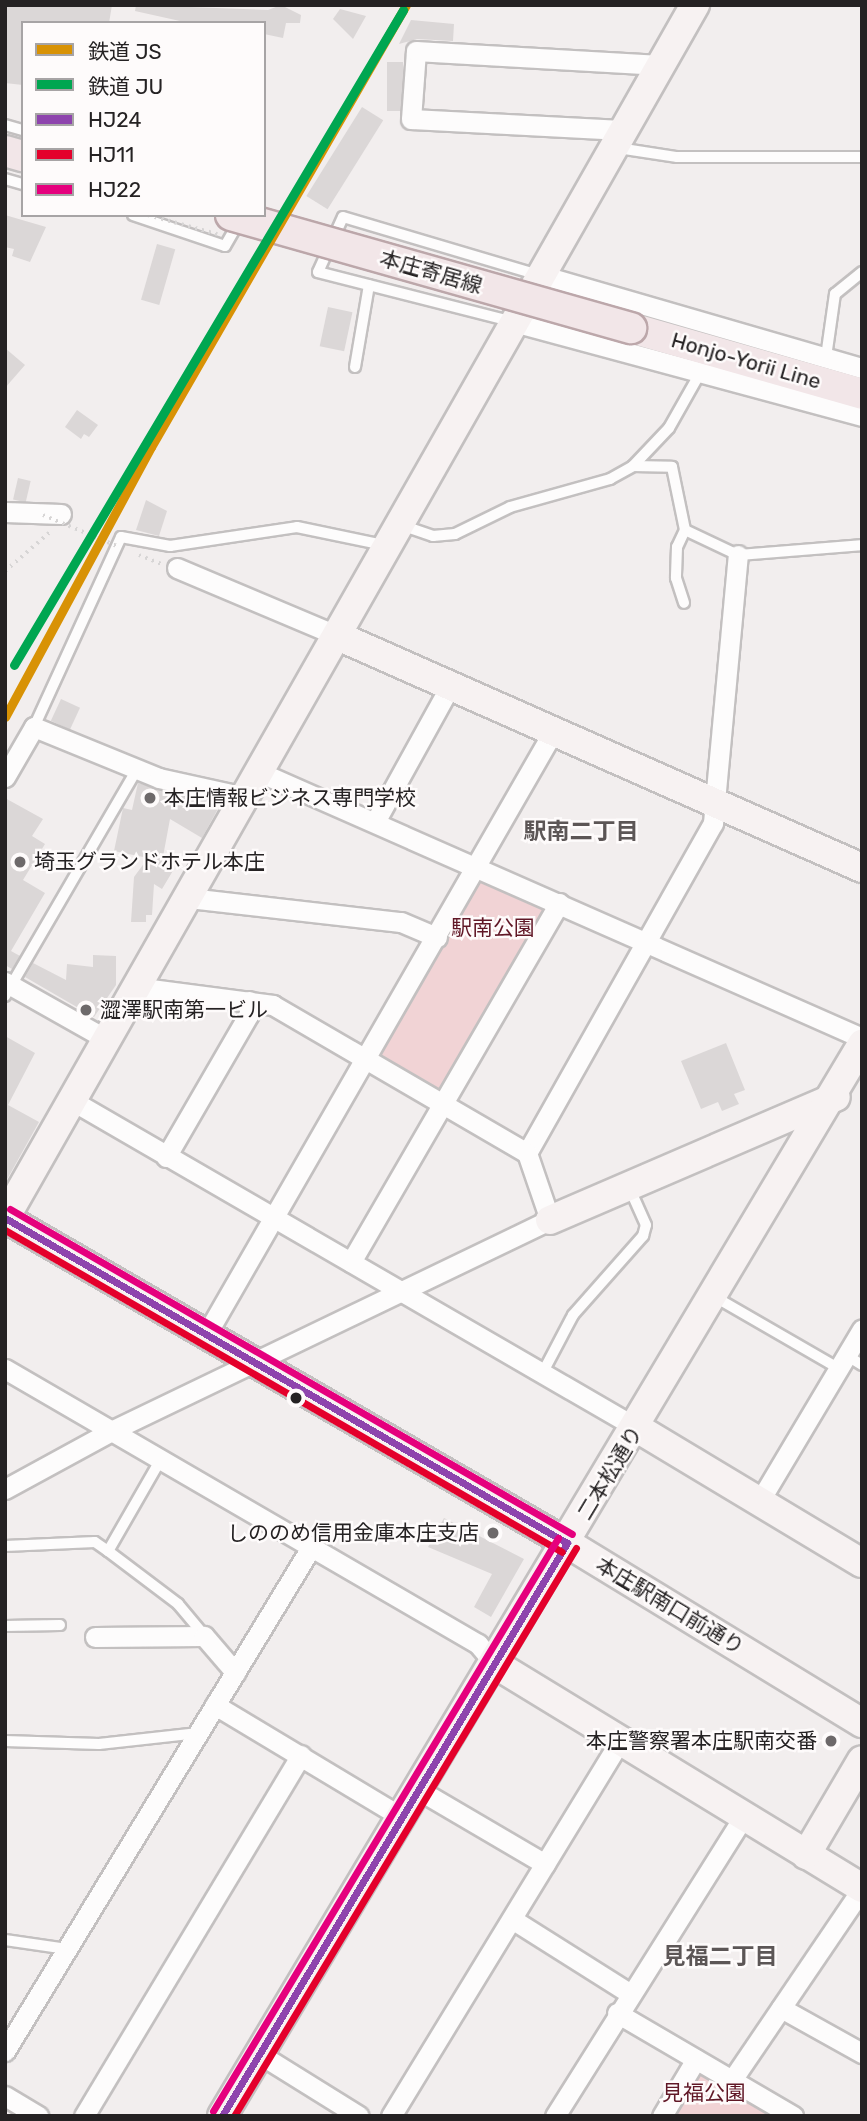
<!DOCTYPE html>
<html>
<head>
<meta charset="utf-8">
<style>
	body { margin:0 }
	#map { position:relative; width:867px; height:2121px; overflow:hidden; background:#f2eeee; font-family:Rubik,"Noto Sans JP",sans-serif }
	div>[style] { position:absolute }
	[style*='--x'] { left:calc(var(--x)*1px); top:calc(var(--y)*1px); width:calc(var(--w)*1px); rotate:calc(var(--a)*1deg) }
	.green>* { inset:0; background:#f1d3d5 }
	.building>* { inset:0; background:#dbd7d7; transform-origin:0 0 }
	.path>* { height:3.5px; margin-top:-1.75px; transform-origin:0; background:repeating-linear-gradient(90deg,#d7d5d5 0 2px,transparent 0 7px) }
	.roads { filter:drop-shadow(2px 0 #c3c0c0) drop-shadow(-2px 0 #c3c0c0) drop-shadow(0 2px #c3c0c0) drop-shadow(0 -2px #c3c0c0) }
	.lane>* { height:10px; margin:-5px; padding:0 5px; transform-origin:5px; border-radius:5px; background:#fdfcfc }
	.street>* { height:19px; margin:-9.5px; padding:0 9.5px; transform-origin:9.5px; border-radius:9.5px; background:#fdfcfc }
	.secondary>* { height:28px; margin:-14px; padding:0 14px; transform-origin:14px; border-radius:14px; background:#f7f2f2 }
	.primary>* { height:30px; margin:-15px; padding:0 15px; transform-origin:15px; border-radius:15px; background:#f2e6e8 }
	.path-bridge>* { height:3.5px; margin-top:-1.75px; transform-origin:0; background:repeating-linear-gradient(90deg,#d7d5d5 0 2px,transparent 0 7px) }
	.bridges { filter:drop-shadow(2px 0 #bca7aa) drop-shadow(-2px 0 #bca7aa) drop-shadow(0 2px #bca7aa) drop-shadow(0 -2px #bca7aa) }
	.primary-bridge>* { height:30px; margin:-15px; padding:0 15px; transform-origin:15px; border-radius:15px; background:#f2e6e8 }
	.bus-1>* { height:7px; margin:-3.5px; padding:0 3.5px; transform-origin:3.5px; border-radius:3.5px; background:#8e44ad }
	.bus-2>* { height:7px; margin:-3.5px; padding:0 3.5px; transform-origin:3.5px; border-radius:3.5px; background:#e4002b }
	.bus-3>* { height:7px; margin:-3.5px; padding:0 3.5px; transform-origin:3.5px; border-radius:3.5px; background:#e5007d }
	.rail-1>* { height:9px; margin:-4.5px; padding:0 4.5px; transform-origin:4.5px; border-radius:4.5px; background:#d89205 }
	.rail-2>* { height:9px; margin:-4.5px; padding:0 4.5px; transform-origin:4.5px; border-radius:4.5px; background:#00a651 }
	.dots>* { width:19px; height:19px; translate:-50% -50%; box-sizing:border-box; border:4px solid #fefbfb; border-radius:50% }
	span { translate:-50% -50%; white-space:nowrap; text-align:center; line-height:1.15; -webkit-text-stroke:5px #fefbfb; paint-order:stroke }
	.street-label { font-size:21px; color:#252223 }
	.poi-label { font-size:21px; color:#252223 }
	.left { translate:0 -50%; text-align:left }
	.right { translate:-100% -50%; text-align:right }
	.park-label { font-size:21px; color:#601726 }
	.neighbourhood-label { font-size:23px; color:#5c5656; font-weight:700 }
	.frame { position:absolute; inset:0; border:7px solid #252223; pointer-events:none }
	.legend { position:absolute; left:21px; top:21px; width:245px; height:196px; box-sizing:border-box; background:#fefbfb; border:2px solid #a7a4a5; margin:0; padding:9px 12px; list-style:none; font-size:21px; color:#252223 }
	.legend li { display:flex; align-items:center; gap:14px; height:35px }
	.legend b { width:35px; border:2px solid #a7a4a5 }
</style>
</head>
<body>
<div id="map">
	<div class="green">
		<i style="clip-path:polygon(482px 877px,547px 903px,547px 913px,438px 1094px,378px 1054px,472px 883px)"></i>
		<i style="clip-path:polygon(696px 2059px,793px 2116px,662px 2116px)"></i>
	</div>
	<div class="building">
		<i style="clip-path:polygon(5px 5px,112px 5px,109px 23px,23px 23px,23px 85px,5px 83px)"></i>
		<i style="clip-path:polygon(136px 5px,268px 10px,281px 5px,301px 15px,300px 23px,286px 23px,283px 38px,264px 34px,264px 23px,180px 21px,135px 11px)"></i>
		<i style="clip-path:polygon(340px 9px,366px 16px,353px 39px,333px 19px)"></i>
		<i style="clip-path:polygon(411px 20px,454px 24px,453px 41px,417px 39px,399px 44px)"></i>
		<i style="left:387px;top:62px;width:16px;height:49px"></i>
		<i style="left:362px;top:107px;width:25px;height:105px;rotate:32deg"></i>
		<i style="clip-path:polygon(5px 215px,46px 227px,30px 262px,12px 256px,14px 249px,5px 247px)"></i>
		<i style="left:157px;top:244px;width:19px;height:58px;rotate:16deg"></i>
		<i style="left:328px;top:307px;width:25px;height:40px;rotate:12deg"></i>
		<i style="clip-path:polygon(5px 348px,25px 365px,5px 388px)"></i>
		<i style="clip-path:polygon(77px 410px,98px 425px,89px 437px,84px 434px,81px 439px,65px 427px)"></i>
		<i style="left:18px;top:478px;width:13px;height:22px;rotate:13deg"></i>
		<i style="clip-path:polygon(146px 500px,167px 511px,159px 536px,136px 530px)"></i>
		<i style="left:61px;top:699px;width:21px;height:24px;rotate:25deg"></i>
		<i style="clip-path:polygon(138px 783px,220px 805px,202px 838px,170px 819px,162px 862px,174px 869px,162px 889px,154px 884px,152px 915px,146px 915px,146px 922px,131px 922px,134px 877px,148px 858px,114px 851px,123px 808px,132px 810px)"></i>
		<i style="clip-path:polygon(5px 798px,43px 819px,32px 836px,45px 844px,23px 880px,45px 893px,11px 951px,20px 956px,12px 969px,5px 965px)"></i>
		<i style="clip-path:polygon(93px 955px,116px 956px,116px 985px,94px 1017px,25px 977px,33px 963px,66px 980px,67px 964px,93px 967px)"></i>
		<i style="clip-path:polygon(5px 1036px,35px 1053px,8px 1105px,39px 1122px,5px 1183px)"></i>
		<i style="clip-path:polygon(726px 1043px,745px 1090px,734px 1094px,739px 1104px,722px 1111px,718px 1102px,701px 1109px,681px 1061px)"></i>
		<i style="clip-path:polygon(444px 1518px,524px 1559px,491px 1617px,474px 1607px,492px 1574px,428px 1547px)"></i>
	</div>
	<div class="path">
		<i style="--x:139;--y:555;--w:24;--a:22"></i>
		<i style="--x:5;--y:571;--w:61;--a:-41"></i>
	</div>
	<div class="roads">
		<div class="lane">
			<i style="--x:5;--y:125;--w:19;--a:16"></i>
			<i style="--x:618;--y:148;--w:60;--a:8.7"></i>
			<i style="--x:677;--y:157;--w:185;--a:0"></i>
			<i style="--x:5;--y:179;--w:19;--a:16"></i>
			<i style="--x:133;--y:215;--w:97;--a:18.6"></i>
			<i style="--x:225;--y:246;--w:28;--a:-60"></i>
			<i style="--x:510;--y:321;--w:198;--a:-165.7"></i>
			<i style="--x:318;--y:272;--w:60;--a:-65.6"></i>
			<i style="--x:343;--y:217;--w:204;--a:16.5"></i>
			<i style="--x:826;--y:357;--w:64;--a:-81.9"></i>
			<i style="--x:835;--y:294;--w:35;--a:-39"></i>
			<i style="--x:355;--y:367;--w:83;--a:-80.3"></i>
			<i style="--x:633;--y:466;--w:39;--a:1"></i>
			<i style="--x:672;--y:467;--w:64;--a:78.3"></i>
			<i style="--x:685;--y:530;--w:19;--a:115"></i>
			<i style="--x:677;--y:547;--w:31;--a:92"></i>
			<i style="--x:676;--y:578;--w:26;--a:72"></i>
			<i style="--x:401;--y:525;--w:34;--a:19"></i>
			<i style="--x:433;--y:536;--w:22;--a:-5"></i>
			<i style="--x:455;--y:534;--w:61;--a:-26.1"></i>
			<i style="--x:510;--y:507;--w:104;--a:-15.6"></i>
			<i style="--x:610;--y:479;--w:26;--a:-29"></i>
			<i style="--x:633;--y:466;--w:52;--a:-46.5"></i>
			<i style="--x:669;--y:428;--w:61;--a:-60.5"></i>
			<i style="--x:685;--y:530;--w:59;--a:25.3"></i>
			<i style="--x:738;--y:555;--w:124;--a:-4.6"></i>
			<i style="--x:34;--y:727;--w:209;--a:-65.4"></i>
			<i style="--x:121;--y:537;--w:50;--a:10.4"></i>
			<i style="--x:170;--y:546;--w:128;--a:-8.5"></i>
			<i style="--x:297;--y:527;--w:89;--a:11.7"></i>
			<i style="--x:5;--y:996;--w:263;--a:-59.8"></i>
			<i style="--x:715;--y:1297;--w:142;--a:30"></i>
			<i style="--x:846;--y:1355;--w:19;--a:32"></i>
			<i style="--x:543;--y:1372;--w:64;--a:-62.2"></i>
			<i style="--x:573;--y:1315;--w:106;--a:-48.5"></i>
			<i style="--x:643;--y:1236;--w:11;--a:-75"></i>
			<i style="--x:646;--y:1225;--w:42;--a:-114.1"></i>
			<i style="--x:161;--y:1459;--w:106;--a:119.9"></i>
			<i style="--x:108;--y:1551;--w:88;--a:37.1"></i>
			<i style="--x:178;--y:1604;--w:39;--a:50"></i>
			<i style="--x:5;--y:1546;--w:90;--a:-2.5"></i>
			<i style="--x:95;--y:1542;--w:16;--a:35"></i>
			<i style="--x:5;--y:1626;--w:55;--a:-1"></i>
			<i style="--x:5;--y:1741;--w:94;--a:1.8"></i>
			<i style="--x:99;--y:1744;--w:100;--a:-6.3"></i>
			<i style="--x:5;--y:1940;--w:63;--a:8.3"></i>
		</div>
		<div class="street">
			<i style="--x:622;--y:130;--w:211;--a:-177"></i>
			<i style="--x:411;--y:119;--w:68;--a:-85.8"></i>
			<i style="--x:416;--y:51;--w:244;--a:3.3"></i>
			<i style="--x:541;--y:275;--w:334;--a:16.2"></i>
			<i style="--x:514;--y:322;--w:360;--a:15.1"></i>
			<i style="--x:5;--y:512;--w:56;--a:2"></i>
			<i style="--x:177;--y:568;--w:175;--a:22.9"></i>
			<i style="--x:259;--y:772;--w:659;--a:23.8"></i>
			<i style="--x:5;--y:777;--w:58;--a:-59.9"></i>
			<i style="--x:34;--y:727;--w:135;--a:22.2"></i>
			<i style="--x:159;--y:778;--w:88;--a:12.5"></i>
			<i style="--x:375;--y:822;--w:155;--a:-61.1"></i>
			<i style="--x:189;--y:898;--w:213;--a:6.5"></i>
			<i style="--x:401;--y:922;--w:39;--a:23"></i>
			<i style="--x:5;--y:982;--w:116;--a:29.4"></i>
			<i style="--x:71;--y:1100;--w:654;--a:30.09"></i>
			<i style="--x:527;--y:1153;--w:379;--a:-60.6"></i>
			<i style="--x:713;--y:823;--w:269;--a:-84.7"></i>
			<i style="--x:166;--y:1157;--w:165;--a:-59.9"></i>
			<i style="--x:249;--y:1014;--w:13;--a:-90"></i>
			<i style="--x:351;--y:1262;--w:415;--a:-59.9"></i>
			<i style="--x:206;--y:1335;--w:698;--a:-60.09"></i>
			<i style="--x:5;--y:1369;--w:547;--a:30.17"></i>
			<i style="--x:478;--y:1644;--w:26;--a:50"></i>
			<i style="--x:5;--y:1489;--w:123;--a:-28.6"></i>
			<i style="--x:113;--y:1430;--w:485;--a:-25.7"></i>
			<i style="--x:550;--y:1220;--w:71;--a:-108.9"></i>
			<i style="--x:527;--y:1153;--w:294;--a:-149.8"></i>
			<i style="--x:273;--y:1005;--w:137;--a:-172.5"></i>
			<i style="--x:759;--y:1502;--w:201;--a:-59.2"></i>
			<i style="--x:95;--y:1637;--w:109;--a:-0.5"></i>
			<i style="--x:204;--y:1636;--w:48;--a:49.3"></i>
			<i style="--x:215;--y:1705;--w:219;--a:31"></i>
			<i style="--x:419;--y:1790;--w:146;--a:30.4"></i>
			<i style="--x:512;--y:1919;--w:138;--a:32.3"></i>
			<i style="--x:781;--y:2008;--w:93;--a:29.1"></i>
			<i style="--x:617;--y:2013;--w:204;--a:30.3"></i>
			<i style="--x:5;--y:2051;--w:587;--a:-58.72"></i>
			<i style="--x:261;--y:2055;--w:115;--a:31.9"></i>
			<i style="--x:732;--y:2080;--w:231;--a:-55.8"></i>
			<i style="--x:5;--y:2096;--w:39;--a:31"></i>
			<i style="--x:84;--y:2116;--w:421;--a:-59"></i>
			<i style="--x:391;--y:2116;--w:437;--a:-58.6"></i>
			<i style="--x:555;--y:2116;--w:353;--a:-57.8"></i>
			<i style="--x:662;--y:2116;--w:66;--a:-59.2"></i>
		</div>
		<div class="secondary">
			<i style="--x:338;--y:636;--w:573;--a:23.88"></i>
			<i style="--x:5;--y:1218;--w:1396;--a:-60.37"></i>
			<i style="--x:5;--y:1218;--w:649;--a:30.04"></i>
			<i style="--x:567;--y:1543;--w:346;--a:31.4"></i>
			<i style="--x:550;--y:1220;--w:311;--a:-23.3"></i>
			<i style="--x:637;--y:1428;--w:262;--a:31"></i>
			<i style="--x:495;--y:1664;--w:430;--a:31.4"></i>
			<i style="--x:806;--y:1855;--w:110;--a:-59.5"></i>
			<i style="--x:222;--y:2116;--w:1249;--a:-59.16"></i>
		</div>
		<div class="primary">
			<i style="--x:5;--y:151;--w:19;--a:16"></i>
			<i style="--x:631;--y:328;--w:240;--a:15.9"></i>
		</div>
	</div>
	<div class="path-bridge">
		<i style="--x:148;--y:215;--w:72;--a:15.4"></i>
		<i style="--x:43;--y:515;--w:80;--a:22.7"></i>
	</div>
	<div class="bridges">
		<div class="primary-bridge">
			<i style="--x:231;--y:215;--w:416;--a:15.8"></i>
		</div>
	</div>
	<div class="bus-1">
		<i style="--x:5;--y:1218;--w:649;--a:30.04"></i>
		<i style="--x:222;--y:2116;--w:669;--a:-58.95"></i>
	</div>
	<div class="bus-2">
		<i style="--x:5;--y:1230;--w:643;--a:30.03"></i>
		<i style="--x:234;--y:2116;--w:663;--a:-58.95"></i>
	</div>
	<div class="bus-3">
		<i style="--x:10;--y:1209;--w:649;--a:30.04"></i>
		<i style="--x:213;--y:2111;--w:669;--a:-58.95"></i>
	</div>
	<div class="rail-1">
		<i style="--x:5;--y:717;--w:307;--a:-61.6"></i>
		<i style="--x:151;--y:447;--w:510;--a:-60.02"></i>
	</div>
	<div class="rail-2">
		<i style="--x:14;--y:665;--w:762;--a:-59.29"></i>
	</div>
	<div class="dots">
		<i style="left:150px;top:798px;background:#6d696a"></i>
		<i style="left:20px;top:862px;background:#6d696a"></i>
		<i style="left:86px;top:1010px;background:#6d696a"></i>
		<i style="left:296px;top:1398px;background:#252223"></i>
		<i style="left:493px;top:1533px;background:#6d696a"></i>
		<i style="left:831px;top:1741px;background:#6d696a"></i>
	</div>
	<div class="street-label">
		<span style="left:431px;top:272px;rotate:16deg">本庄寄居線</span>
		<span style="left:746px;top:361px;rotate:16deg">Honjo-Yorii Line</span>
		<span style="left:610px;top:1473px;rotate:-59deg">二本松通り</span>
		<span style="left:670px;top:1606px;rotate:31deg">本庄駅南口前通り</span>
	</div>
	<div class="poi-label">
		<span class="left" style="left:164px;top:798px">本庄情報ビジネス専門学校</span>
		<span class="left" style="left:34px;top:862px">埼玉グランドホテル本庄</span>
		<span class="left" style="left:100px;top:1010px">澀澤駅南第一ビル</span>
		<span class="right" style="left:479px;top:1533px">しののめ信用金庫本庄支店</span>
		<span class="right" style="left:817px;top:1741px">本庄警察署本庄駅南交番</span>
	</div>
	<div class="park-label">
		<span style="left:493px;top:928px">駅南公園</span>
		<span style="left:704px;top:2093px">見福公園</span>
	</div>
	<div class="neighbourhood-label">
		<span style="left:581px;top:831px">駅南二丁目</span>
		<span style="left:720px;top:1956px">見福二丁目</span>
	</div>
	<div class="frame"></div>
	<ul class="legend">
	<li><b style="height:9px;background:#d89205"></b>鉄道 JS</li>
	<li><b style="height:9px;background:#00a651"></b>鉄道 JU</li>
	<li><b style="height:9px;background:#8e44ad"></b>HJ24</li>
	<li><b style="height:9px;background:#e4002b"></b>HJ11</li>
	<li><b style="height:9px;background:#e5007d"></b>HJ22</li>
	</ul>
</div>
</body>
</html>
